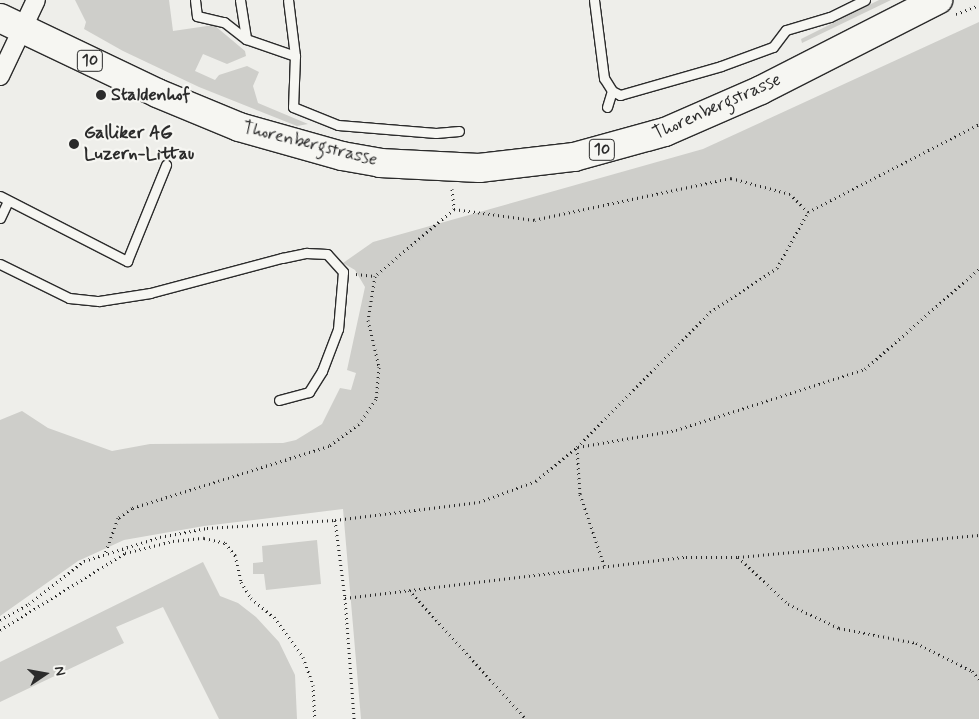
<!DOCTYPE html>
<html>
<head>
<meta charset="utf-8">
<style>
	body { margin:0 }
	#map { position:relative; width:979px; height:719px; overflow:hidden; background:#eeeeea; font-family:Mynerve,sans-serif }
	div>[style] { position:absolute }
	[style*='--x'] { left:calc(var(--x)*1px); top:calc(var(--y)*1px); width:calc(var(--w)*1px); rotate:calc(var(--a)*1deg) }
	.green>* { inset:0; background:#cececa }
	.path>* { height:3px; margin-top:-1.5px; transform-origin:0; background:repeating-linear-gradient(90deg,#2b2b2b 0 1px,transparent 0 5px) }
	.roads { filter:drop-shadow(1px 0 #2b2b2b) drop-shadow(-1px 0 #2b2b2b) drop-shadow(0 1px #2b2b2b) drop-shadow(0 -1px #2b2b2b) }
	.service>* { height:9px; margin:-4.5px; padding:0 4.5px; transform-origin:4.5px; border-radius:4.5px; background:#f6f6f2 }
	.minor>* { height:18px; margin:-9px; padding:0 9px; transform-origin:9px; border-radius:9px; background:#f6f6f2 }
	.primary>* { height:28px; margin:-14px; padding:0 14px; transform-origin:14px; border-radius:14px; background:#f6f6f2 }
	.dots>* { width:14px; height:14px; translate:-50% -50%; box-sizing:border-box; border:2px solid #f6f6f2; border-radius:50% }
	span { translate:-50% -50%; white-space:nowrap; text-align:center; line-height:1.15; -webkit-text-stroke:4.5px #f6f6f2; paint-order:stroke }
	.shield-label span { padding:1px 4px; background:#f6f6f2; border:1px solid; border-radius:4px; -webkit-text-stroke-width:0 }
	.shield-label { font-size:16px; color:#2b2b2b; font-weight:700 }
	.poi-label { font-size:18px; color:#2b2b2b; font-weight:700 }
	.left { translate:0 -50%; text-align:left }
	.street-label { font-size:18px; color:#2b2b2b }
	.north { position:absolute; left:20px; top:649px; width:50px; height:50px; -webkit-text-stroke:4px #f6f6f2; paint-order:stroke; rotate:78deg; font-size:14px; font-weight:700; line-height:20px; text-align:center; color:#2b2b2b }
	.north::after { content:''; display:block; margin:auto; width:18px; height:22px; background:#2b2b2b; clip-path:polygon(50% 0,100% 100%,50% 72%,0 100%) }
</style>
</head>
<body>
<div id="map">
	<div class="green">
		<i style="clip-path:polygon(75px 0,169px 0,173px 31px,214px 25px,245px 51px,246px 56px,227px 64px,203px 54px,195px 71px,215px 80px,219px 75px,247px 66px,259px 72px,253px 86px,258px 103px,308px 124px,297px 126px,199px 87px,123px 51px,84px 29px,86px 22px)"></i>
		<i style="clip-path:polygon(879px 0,891px 0,802px 43px,801px 39px)"></i>
		<i style="clip-path:polygon(979px 22px,979px 719px,361px 719px,343px 509px,204px 526px,124px 540px,78px 561px,0 616px,0 420px,22px 411px,48px 428px,112px 451px,150px 444px,283px 443px,296px 440px,322px 424px,340px 388px,351px 390px,356px 373px,347px 370px,365px 287px,355px 270px,343px 263px,373px 242px,703px 149px)"></i>
		<i style="clip-path:polygon(317px 540px,321px 584px,266px 590px,264px 574px,253px 574px,253px 563px,263px 562px,262px 546px)"></i>
		<i style="clip-path:polygon(203px 562px,220px 596px,238px 603px,256px 617px,279px 642px,295px 675px,297px 719px,219px 719px,163px 607px,116px 627px,124px 643px,0 702px,0 662px)"></i>
	</div>
	<div class="path">
		<i style="--x:956;--y:14;--w:25;--a:-21"></i>
		<i style="--x:452;--y:189;--w:20;--a:84"></i>
		<i style="--x:808;--y:212;--w:192;--a:-27.2"></i>
		<i style="--x:356;--y:274;--w:19;--a:6"></i>
		<i style="--x:578;--y:447;--w:99;--a:-9.8"></i>
		<i style="--x:676;--y:430;--w:199;--a:-17.9"></i>
		<i style="--x:865;--y:369;--w:152;--a:-41.3"></i>
		<i style="--x:577;--y:448;--w:46;--a:86.3"></i>
		<i style="--x:580;--y:494;--w:78;--a:71.3"></i>
		<i style="--x:335;--y:520;--w:79;--a:82.7"></i>
		<i style="--x:345;--y:598;--w:121;--a:85.7"></i>
		<i style="--x:738;--y:557;--w:69;--a:43.2"></i>
		<i style="--x:788;--y:604;--w:56;--a:25.2"></i>
		<i style="--x:839;--y:628;--w:78;--a:11"></i>
		<i style="--x:916;--y:643;--w:63;--a:26.6"></i>
		<i style="--x:972;--y:671;--w:11;--a:49"></i>
		<i style="--x:409;--y:590;--w:174;--a:47.8"></i>
		<i style="--x:345;--y:598;--w:343;--a:-6.9"></i>
		<i style="--x:686;--y:557;--w:52;--a:0"></i>
		<i style="--x:738;--y:557;--w:242;--a:-5.2"></i>
		<i style="--x:0;--y:620;--w:33;--a:-29"></i>
		<i style="--x:29;--y:604;--w:70;--a:-38"></i>
		<i style="--x:84;--y:561;--w:80;--a:-17.5"></i>
		<i style="--x:160;--y:537;--w:48;--a:-10.8"></i>
		<i style="--x:207;--y:528;--w:128;--a:-3.6"></i>
		<i style="--x:335;--y:520;--w:145;--a:-7.1"></i>
		<i style="--x:479;--y:502;--w:61;--a:-20.2"></i>
		<i style="--x:536;--y:481;--w:53;--a:-39.7"></i>
		<i style="--x:577;--y:447;--w:190;--a:-45.4"></i>
		<i style="--x:710;--y:312;--w:80;--a:-33.3"></i>
		<i style="--x:777;--y:268;--w:64;--a:-61"></i>
		<i style="--x:808;--y:212;--w:25;--a:-135"></i>
		<i style="--x:790;--y:194;--w:61;--a:-164.8"></i>
		<i style="--x:731;--y:178;--w:201;--a:168"></i>
		<i style="--x:534;--y:220;--w:81;--a:-172.2"></i>
		<i style="--x:454;--y:209;--w:104;--a:139.7"></i>
		<i style="--x:375;--y:276;--w:45;--a:99"></i>
		<i style="--x:368;--y:320;--w:48;--a:76.8"></i>
		<i style="--x:379;--y:367;--w:32;--a:95"></i>
		<i style="--x:376;--y:399;--w:30;--a:124"></i>
		<i style="--x:359;--y:424;--w:37;--a:144"></i>
		<i style="--x:329;--y:446;--w:207;--a:162.5"></i>
		<i style="--x:132;--y:508;--w:17;--a:144"></i>
		<i style="--x:118;--y:518;--w:37;--a:110"></i>
		<i style="--x:0;--y:630;--w:147;--a:-31.6"></i>
		<i style="--x:125;--y:553;--w:49;--a:-14"></i>
		<i style="--x:173;--y:541;--w:31;--a:-6"></i>
		<i style="--x:204;--y:538;--w:22;--a:13"></i>
		<i style="--x:225;--y:543;--w:16;--a:50"></i>
		<i style="--x:235;--y:555;--w:28;--a:77"></i>
		<i style="--x:241;--y:582;--w:19;--a:58"></i>
		<i style="--x:251;--y:598;--w:30;--a:40"></i>
		<i style="--x:274;--y:617;--w:49;--a:54.1"></i>
		<i style="--x:303;--y:657;--w:30;--a:70"></i>
		<i style="--x:313;--y:685;--w:34;--a:87"></i>
	</div>
	<div class="roads">
		<div class="service">
			<i style="--x:195;--y:0;--w:16;--a:83"></i>
			<i style="--x:197;--y:16;--w:28;--a:13"></i>
			<i style="--x:224;--y:22;--w:28;--a:38"></i>
			<i style="--x:246;--y:39;--w:52;--a:19.1"></i>
			<i style="--x:295;--y:56;--w:56;--a:-97.1"></i>
			<i style="--x:240;--y:0;--w:39;--a:81"></i>
			<i style="--x:594;--y:0;--w:79;--a:82.7"></i>
			<i style="--x:604;--y:78;--w:15;--a:58"></i>
			<i style="--x:612;--y:91;--w:9;--a:27"></i>
			<i style="--x:620;--y:95;--w:105;--a:-16"></i>
			<i style="--x:721;--y:66;--w:55;--a:-20.1"></i>
			<i style="--x:773;--y:47;--w:21;--a:-53"></i>
			<i style="--x:786;--y:30;--w:46;--a:-16.5"></i>
			<i style="--x:830;--y:17;--w:39;--a:-26"></i>
			<i style="--x:295;--y:56;--w:51;--a:92.2"></i>
			<i style="--x:293;--y:107;--w:48;--a:21.8"></i>
			<i style="--x:338;--y:125;--w:98;--a:4.7"></i>
			<i style="--x:436;--y:133;--w:23;--a:-5"></i>
			<i style="--x:607;--y:107;--w:17;--a:-73"></i>
			<i style="--x:0;--y:196;--w:143;--a:27.1"></i>
			<i style="--x:127;--y:261;--w:104;--a:-67.9"></i>
			<i style="--x:0;--y:218;--w:19;--a:-65"></i>
			<i style="--x:0;--y:264;--w:77;--a:26.2"></i>
			<i style="--x:69;--y:298;--w:30;--a:6"></i>
			<i style="--x:99;--y:301;--w:52;--a:-8.9"></i>
			<i style="--x:150;--y:293;--w:137;--a:-14.9"></i>
			<i style="--x:282;--y:258;--w:25;--a:-12"></i>
			<i style="--x:306;--y:253;--w:21;--a:3"></i>
			<i style="--x:327;--y:254;--w:24;--a:48"></i>
			<i style="--x:343;--y:272;--w:57;--a:95"></i>
			<i style="--x:338;--y:329;--w:45;--a:110.9"></i>
			<i style="--x:322;--y:371;--w:25;--a:122"></i>
			<i style="--x:309;--y:392;--w:31;--a:165"></i>
		</div>
		<div class="minor">
			<i style="--x:0;--y:76;--w:84;--a:-64.7"></i>
		</div>
		<div class="primary">
			<i style="--x:0;--y:18;--w:174;--a:25.5"></i>
			<i style="--x:157;--y:93;--w:89;--a:22.5"></i>
			<i style="--x:239;--y:127;--w:107;--a:15.7"></i>
			<i style="--x:342;--y:156;--w:39;--a:10"></i>
			<i style="--x:380;--y:163;--w:99;--a:2.9"></i>
			<i style="--x:479;--y:168;--w:96;--a:-6.6"></i>
			<i style="--x:574;--y:157;--w:94;--a:-15.4"></i>
			<i style="--x:665;--y:132;--w:105;--a:-23.6"></i>
			<i style="--x:761;--y:90;--w:199;--a:-27"></i>
		</div>
	</div>
	<div class="dots">
		<i style="left:101px;top:95px;background:#2b2b2b"></i>
		<i style="left:74px;top:144px;background:#2b2b2b"></i>
	</div>
	<div class="shield-label">
		<span style="left:90px;top:61px">10</span>
		<span style="left:602px;top:150px">10</span>
	</div>
	<div class="poi-label">
		<span class="left" style="left:111px;top:95px">Staldenhof</span>
		<span class="left" style="left:84px;top:144px">Galliker AG<br>Luzern-Littau</span>
	</div>
	<div class="street-label">
		<span style="left:717px;top:107px;rotate:-24deg">Thorenbergstrasse</span>
		<span style="left:310px;top:144px;rotate:14deg">Thorenbergstrasse</span>
	</div>
	<div class="north">N</div>
</div>
</body>
</html>
